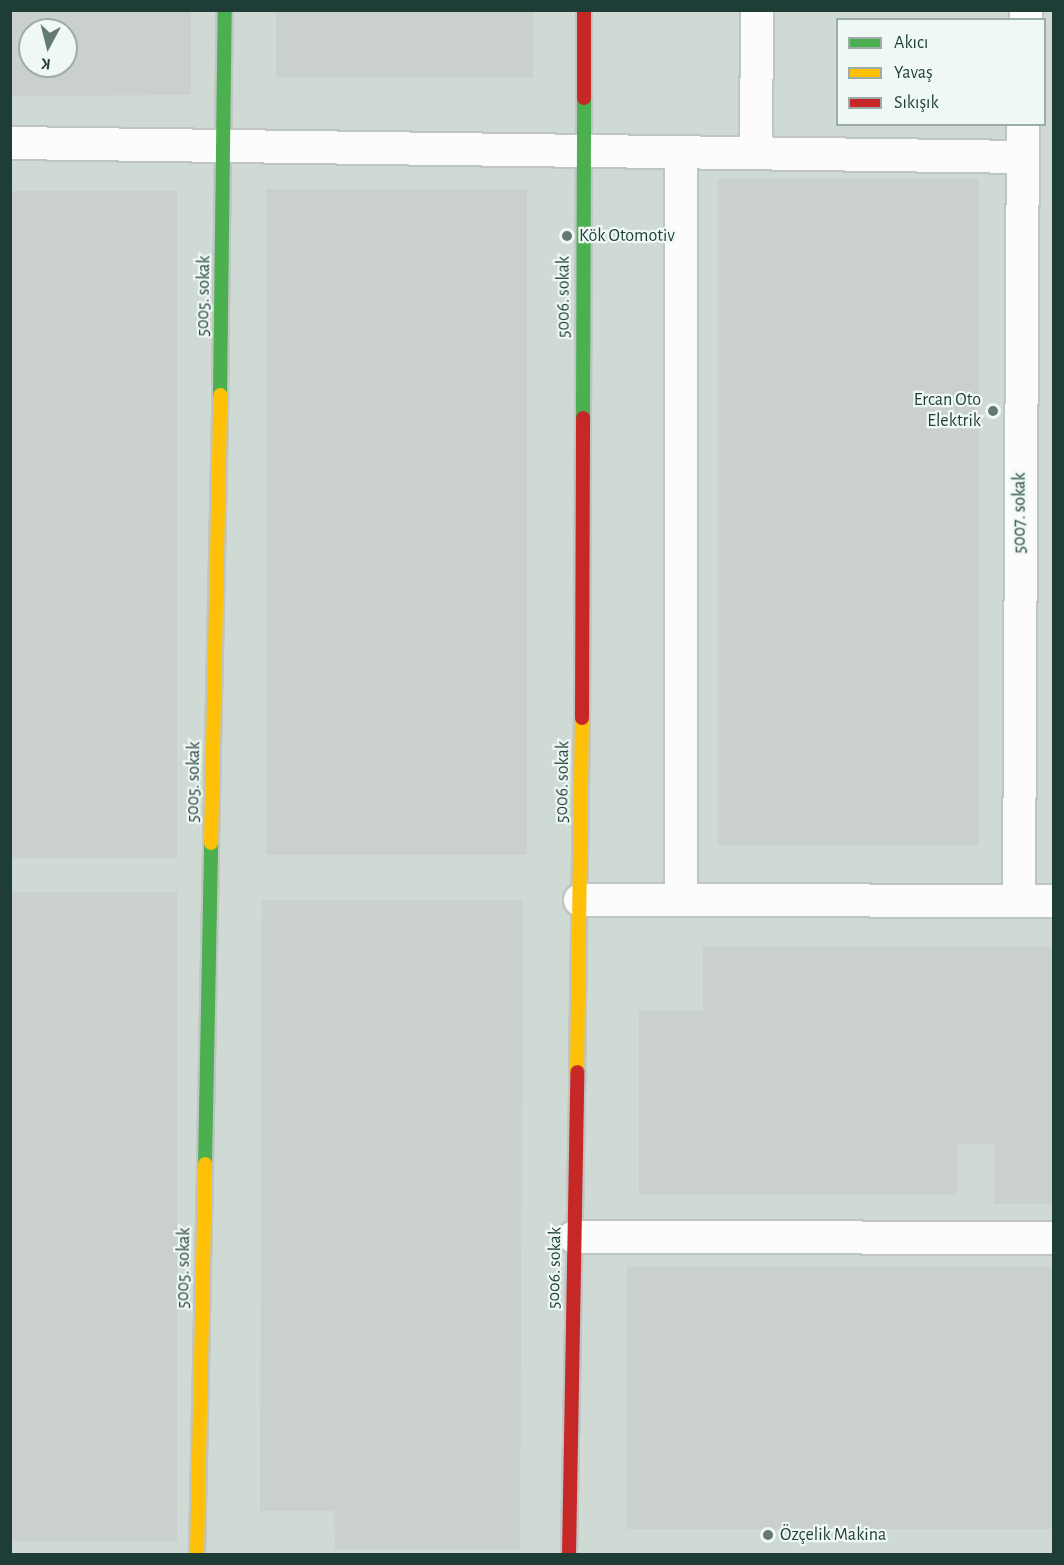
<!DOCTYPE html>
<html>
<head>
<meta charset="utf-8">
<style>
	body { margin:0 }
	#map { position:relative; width:1064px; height:1565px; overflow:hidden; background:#e2e8e5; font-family:"Alegreya Sans",sans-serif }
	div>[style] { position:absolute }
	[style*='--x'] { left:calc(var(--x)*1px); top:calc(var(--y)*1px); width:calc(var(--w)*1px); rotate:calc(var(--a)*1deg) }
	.built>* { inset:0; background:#cfdad5 }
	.building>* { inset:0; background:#c9d0cd; transform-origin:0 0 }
	.roads { filter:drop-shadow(2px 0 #bfc5c3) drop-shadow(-2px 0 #bfc5c3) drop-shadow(0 2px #bfc5c3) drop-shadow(0 -2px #bfc5c3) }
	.street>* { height:32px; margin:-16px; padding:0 16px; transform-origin:16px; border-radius:16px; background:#fbfcfb }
	.fast>* { height:14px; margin:-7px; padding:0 7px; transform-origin:7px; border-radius:7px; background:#4caf50 }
	.slow>* { height:14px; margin:-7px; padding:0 7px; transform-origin:7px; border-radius:7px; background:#ffc107 }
	.jam>* { height:14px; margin:-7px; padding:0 7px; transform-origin:7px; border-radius:7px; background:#c62828 }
	.dots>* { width:16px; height:16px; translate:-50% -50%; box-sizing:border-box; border:3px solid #eff8f4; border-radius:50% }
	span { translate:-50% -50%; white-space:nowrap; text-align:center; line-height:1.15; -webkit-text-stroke:4.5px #eff8f4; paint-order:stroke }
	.poi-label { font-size:18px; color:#1e3d36 }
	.left { translate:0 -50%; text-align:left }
	.right { translate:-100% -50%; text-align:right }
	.street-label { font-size:18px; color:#1e3d36 }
	.frame { position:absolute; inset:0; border:12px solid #1e3d36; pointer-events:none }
	.legend { position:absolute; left:836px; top:18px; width:210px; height:108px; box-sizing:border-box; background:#eff8f4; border:2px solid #9bada8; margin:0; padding:8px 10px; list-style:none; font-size:18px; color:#1e3d36 }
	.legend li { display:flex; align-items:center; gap:12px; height:30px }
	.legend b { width:30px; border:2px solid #9bada8 }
	.north { position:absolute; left:18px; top:18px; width:60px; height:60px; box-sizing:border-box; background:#eff8f4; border:2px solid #9bada8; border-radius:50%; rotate:187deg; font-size:16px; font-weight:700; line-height:24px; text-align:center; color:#1e3d36 }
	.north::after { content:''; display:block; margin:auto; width:21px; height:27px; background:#637973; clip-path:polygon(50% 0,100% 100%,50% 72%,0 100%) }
</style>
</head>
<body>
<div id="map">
	<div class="built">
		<i style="clip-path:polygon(evenodd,11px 11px,1053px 11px,1053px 1554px,11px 1554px,11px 11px,838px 20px,1044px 20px,1044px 124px,838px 124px,838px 20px,11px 11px,30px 30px,66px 30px,66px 66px,30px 66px,30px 30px)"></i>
	</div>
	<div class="building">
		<i style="clip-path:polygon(evenodd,10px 10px,191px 10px,191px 95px,10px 96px,10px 10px,30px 30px,66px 30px,66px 66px,30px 66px,30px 30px)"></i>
		<i style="left:276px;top:10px;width:257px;height:68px"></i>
		<i style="left:718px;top:179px;width:261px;height:666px"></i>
		<i style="left:266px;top:189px;width:261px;height:666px"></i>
		<i style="left:10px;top:191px;width:167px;height:667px"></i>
		<i style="left:10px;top:892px;width:167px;height:650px"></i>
		<i style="clip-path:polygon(262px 900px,523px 900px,520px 1550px,335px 1550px,334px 1511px,260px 1511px)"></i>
		<i style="clip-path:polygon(703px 947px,1054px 947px,1054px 1204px,994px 1204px,994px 1144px,957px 1144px,957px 1195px,639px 1195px,639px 1010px,703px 1010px)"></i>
		<i style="left:627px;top:1267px;width:427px;height:262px"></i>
	</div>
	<div class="roads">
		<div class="street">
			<i style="--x:1026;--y:20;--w:10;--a:-90"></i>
			<i style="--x:10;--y:143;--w:1012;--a:0.79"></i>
			<i style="--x:681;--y:152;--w:748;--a:90"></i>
			<i style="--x:756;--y:153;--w:143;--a:-89.6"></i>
			<i style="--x:580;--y:900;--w:474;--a:0.1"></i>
			<i style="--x:1019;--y:901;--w:777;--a:-89.71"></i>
			<i style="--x:574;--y:1237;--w:480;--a:0.1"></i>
		</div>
		<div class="fast">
			<i style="--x:220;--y:395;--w:385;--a:-89.3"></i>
			<i style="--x:583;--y:418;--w:320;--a:-89.8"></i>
			<i style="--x:205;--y:1164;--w:321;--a:-88.9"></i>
		</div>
		<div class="slow">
			<i style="--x:211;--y:843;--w:448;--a:-88.8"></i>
			<i style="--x:577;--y:1072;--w:354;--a:-89.2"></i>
			<i style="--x:197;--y:1554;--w:390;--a:-88.8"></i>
		</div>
		<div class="jam">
			<i style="--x:584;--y:98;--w:88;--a:-90"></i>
			<i style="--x:582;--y:718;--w:300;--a:-89.8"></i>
			<i style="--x:569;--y:1554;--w:482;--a:-89"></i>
		</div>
	</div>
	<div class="dots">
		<i style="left:567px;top:236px;background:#637973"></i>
		<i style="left:993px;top:411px;background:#637973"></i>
		<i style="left:768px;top:1535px;background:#637973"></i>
	</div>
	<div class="poi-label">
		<span class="left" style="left:579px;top:236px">Kök Otomotiv</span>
		<span class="right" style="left:981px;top:411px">Ercan Oto<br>Elektrik</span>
		<span class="left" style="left:780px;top:1535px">Özçelik Makina</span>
	</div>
	<div class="street-label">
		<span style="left:204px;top:296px;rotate:-89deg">5005. sokak</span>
		<span style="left:564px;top:297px;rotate:-90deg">5006. sokak</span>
		<span style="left:1020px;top:513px;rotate:-90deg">5007. sokak</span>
		<span style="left:194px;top:782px;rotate:-89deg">5005. sokak</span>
		<span style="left:563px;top:782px;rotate:-89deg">5006. sokak</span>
		<span style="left:184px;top:1268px;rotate:-89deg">5005. sokak</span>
		<span style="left:555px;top:1268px;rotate:-89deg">5006. sokak</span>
	</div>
	<div class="frame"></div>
	<ul class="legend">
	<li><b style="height:8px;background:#4caf50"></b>Akıcı</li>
	<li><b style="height:8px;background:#ffc107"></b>Yavaş</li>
	<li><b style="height:8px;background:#c62828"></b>Sıkışık</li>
	</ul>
	<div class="north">K</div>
</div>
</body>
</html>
